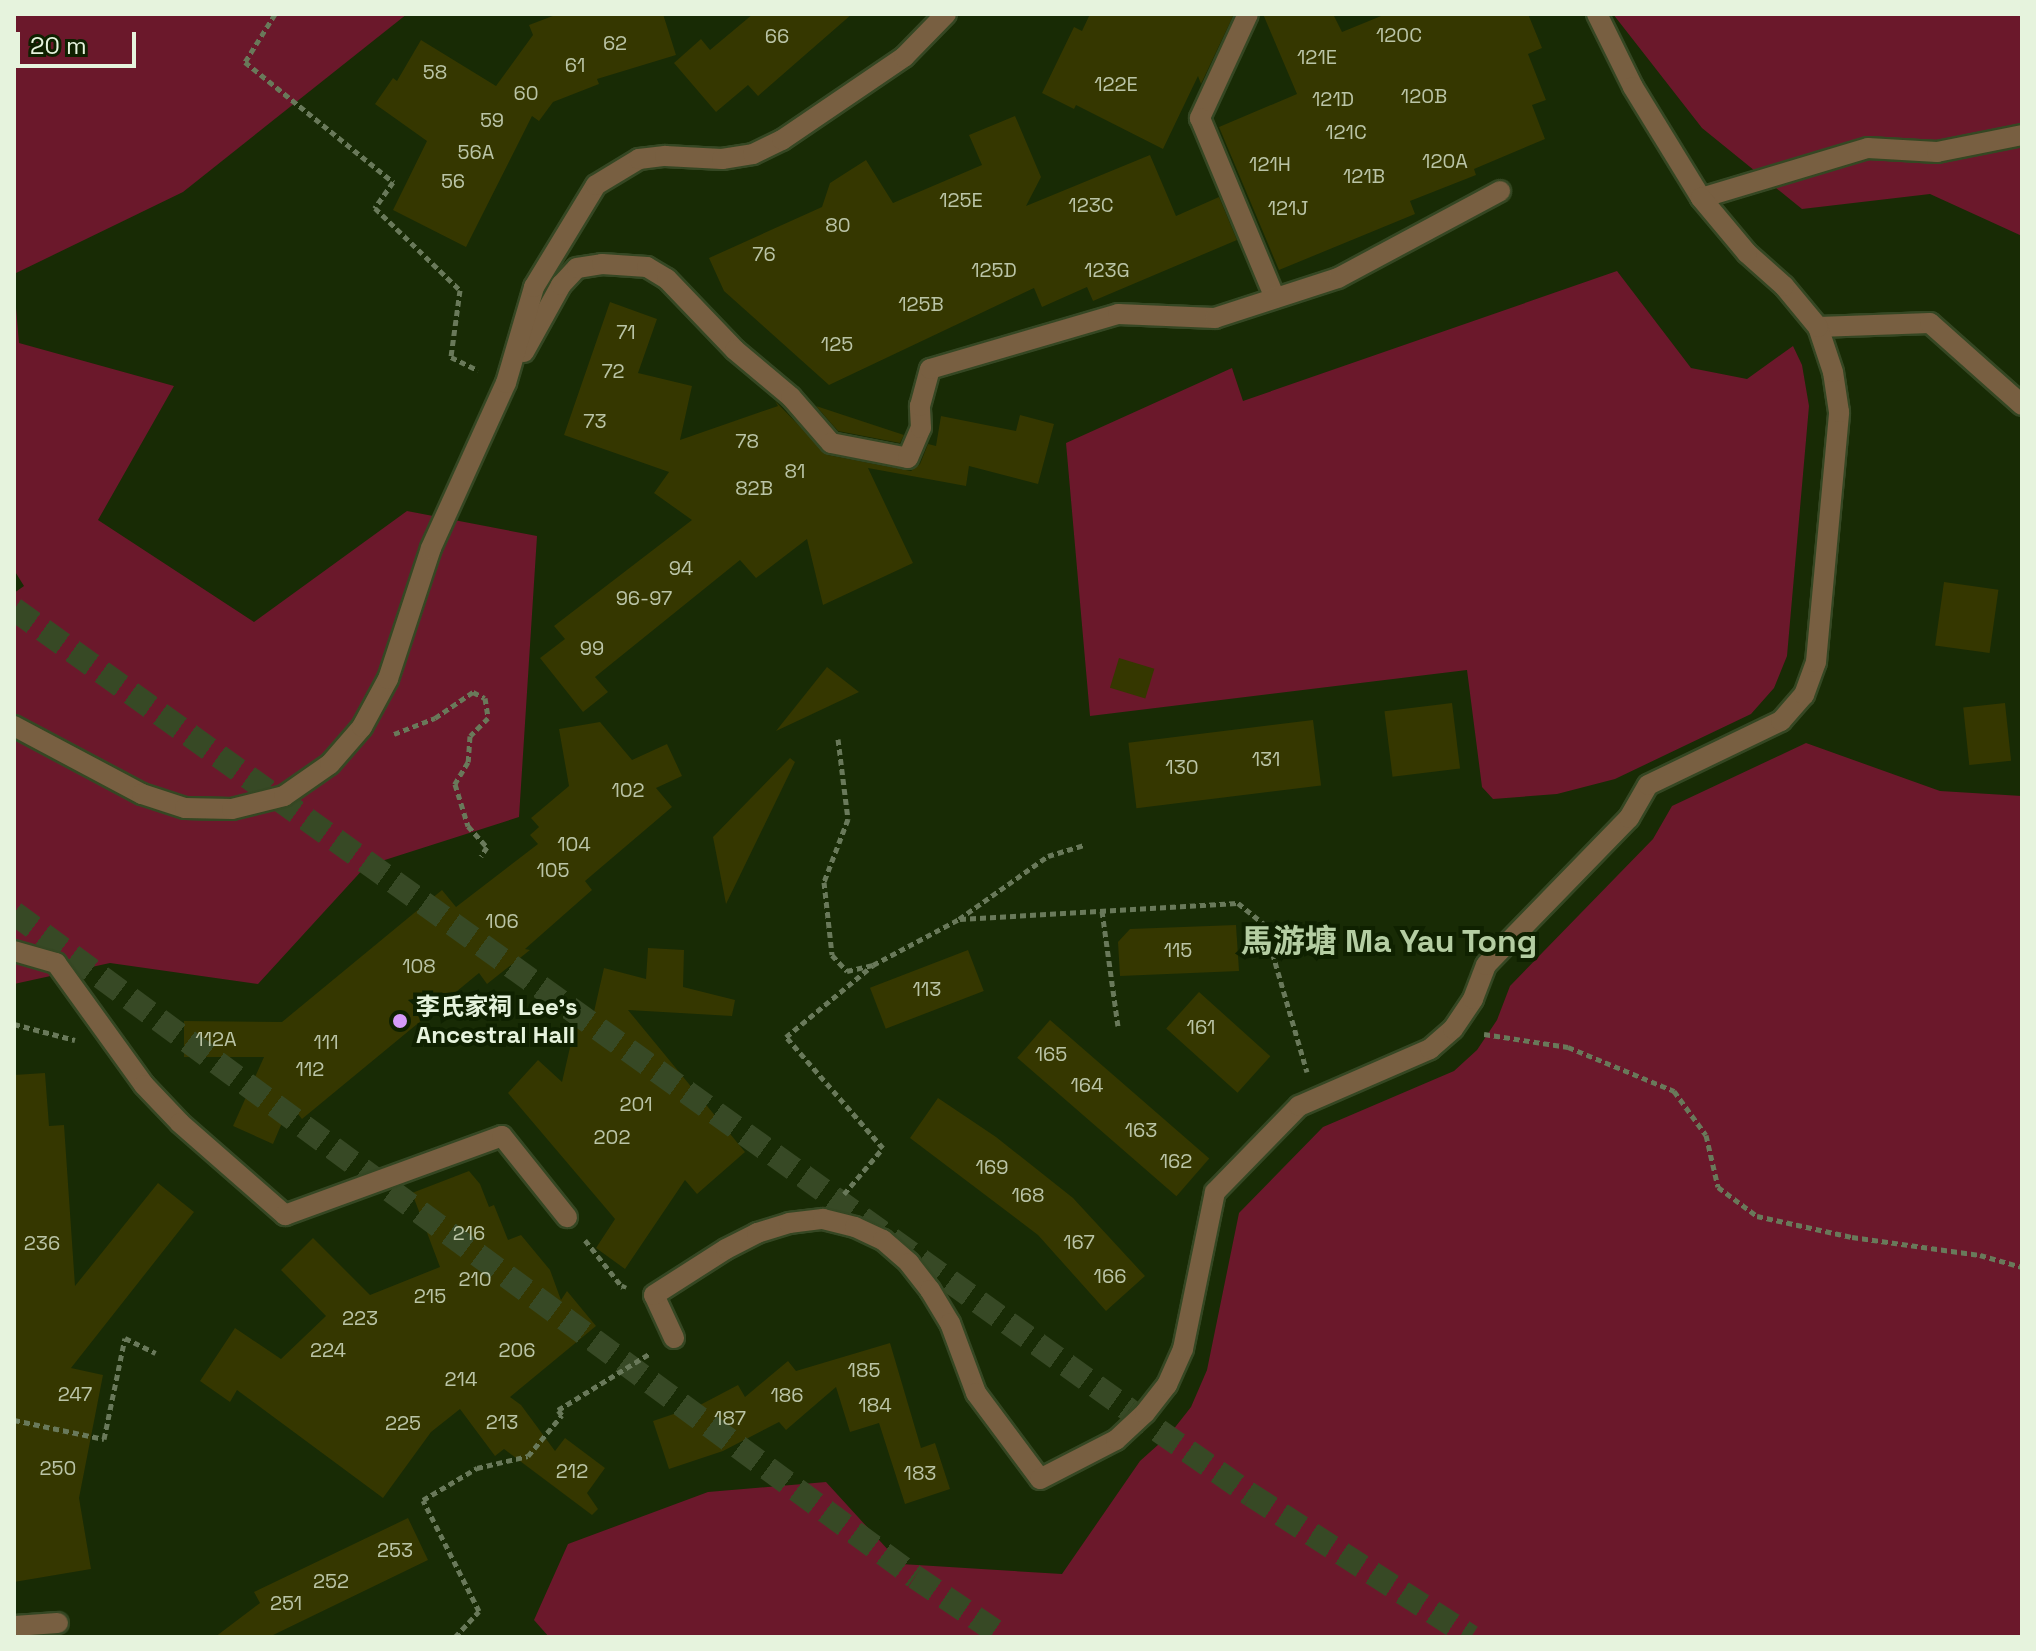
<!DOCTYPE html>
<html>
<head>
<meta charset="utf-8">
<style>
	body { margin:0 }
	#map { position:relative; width:2036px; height:1651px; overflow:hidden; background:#182b05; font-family:"Space Grotesk","Noto Sans TC",sans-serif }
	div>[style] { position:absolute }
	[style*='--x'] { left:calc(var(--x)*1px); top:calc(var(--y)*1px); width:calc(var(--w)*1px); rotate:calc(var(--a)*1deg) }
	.green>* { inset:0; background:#6b182b }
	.building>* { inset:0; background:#353700; transform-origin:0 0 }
	.highway-tunnel>* { height:24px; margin-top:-12px; transform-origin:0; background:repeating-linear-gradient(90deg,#374925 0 24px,transparent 0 36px) }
	.path>* { height:5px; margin-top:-2.5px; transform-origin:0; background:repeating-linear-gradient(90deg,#69795a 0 6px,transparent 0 10px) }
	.roads { filter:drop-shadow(2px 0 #354723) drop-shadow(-2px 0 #354723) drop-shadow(0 2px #354723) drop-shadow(0 -2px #354723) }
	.minor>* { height:20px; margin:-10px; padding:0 10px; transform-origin:10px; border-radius:10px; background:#785f41 }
	.dots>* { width:22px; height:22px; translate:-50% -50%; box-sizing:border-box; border:4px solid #0f2100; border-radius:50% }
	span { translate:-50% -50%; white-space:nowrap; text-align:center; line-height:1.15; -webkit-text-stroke:8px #0f2100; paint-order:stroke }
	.number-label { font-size:20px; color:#bac4a6 }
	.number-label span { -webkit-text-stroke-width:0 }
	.poi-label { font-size:24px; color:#e6f3dd; font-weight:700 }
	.left { translate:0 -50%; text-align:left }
	.district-label { font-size:32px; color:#b4cda2; font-weight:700 }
	.frame { position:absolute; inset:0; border:16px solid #e6f3dd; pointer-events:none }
	.scale { position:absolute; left:16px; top:32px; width:120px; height:36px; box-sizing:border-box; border:4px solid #e6f3dd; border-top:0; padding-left:10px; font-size:24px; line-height:28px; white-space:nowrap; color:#e6f3dd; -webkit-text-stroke:6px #0f2100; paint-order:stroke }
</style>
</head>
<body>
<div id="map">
	<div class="green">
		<i style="clip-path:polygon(14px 14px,407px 14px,183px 192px,14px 274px)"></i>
		<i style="clip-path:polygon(1613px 14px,2022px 14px,2022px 236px,1930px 194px,1802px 209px,1702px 128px)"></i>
		<i style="clip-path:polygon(1617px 271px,1691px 368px,1747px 379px,1793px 346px,1802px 365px,1809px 406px,1787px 656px,1774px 688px,1751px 714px,1615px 779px,1557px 794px,1493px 799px,1482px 787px,1467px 670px,1090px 716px,1066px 443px,1232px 368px,1243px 401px)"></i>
		<i style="clip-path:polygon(14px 284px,19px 343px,174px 386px,98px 520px,254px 622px,407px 511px,537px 536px,519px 817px,366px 866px,258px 984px,110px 963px,14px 984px,14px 593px,24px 586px,14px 570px)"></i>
		<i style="clip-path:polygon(1806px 743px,1940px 791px,2022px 796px,2022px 1637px,549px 1637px,534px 1620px,568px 1544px,708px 1492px,826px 1482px,901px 1564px,1062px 1574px,1140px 1461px,1169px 1435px,1191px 1407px,1207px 1370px,1239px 1213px,1323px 1127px,1454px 1071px,1477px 1050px,1497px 1020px,1510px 986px,1653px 839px,1672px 806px)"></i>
	</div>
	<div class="building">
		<i style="clip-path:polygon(558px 14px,663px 14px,676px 55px,597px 79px,599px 84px,553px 102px,539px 121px,532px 116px,466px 247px,393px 210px,427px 141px,375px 104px,393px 78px,397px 81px,421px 40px,496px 86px,533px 35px,529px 25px)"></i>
		<i style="clip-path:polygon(753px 14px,852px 14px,758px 96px,748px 85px,716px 112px,674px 63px,701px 39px,710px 50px)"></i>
		<i style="clip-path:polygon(1090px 14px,1234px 14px,1201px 84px,1198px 76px,1163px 149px,1076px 105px,1074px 109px,1042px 93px,1074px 27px,1082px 31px)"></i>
		<i style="clip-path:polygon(1263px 14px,1333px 14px,1342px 32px,1386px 14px,1528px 14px,1542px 48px,1528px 54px,1546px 100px,1532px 105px,1545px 139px,1474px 169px,1476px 175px,1410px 201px,1415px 214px,1279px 270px,1219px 127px,1297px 94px)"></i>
		<i style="clip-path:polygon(1015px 116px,1041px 177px,1026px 206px,1150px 155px,1176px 216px,1219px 197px,1237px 240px,1093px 301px,1087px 287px,1042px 307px,1034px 288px,829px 385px,724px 291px,709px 258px,822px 207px,830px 183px,866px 160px,893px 203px,982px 165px,969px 135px)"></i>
		<i style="clip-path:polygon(610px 302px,657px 319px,638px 373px,692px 386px,680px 440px,778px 406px,775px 401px,828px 455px,911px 471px,920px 464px,928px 444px,936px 446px,941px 416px,1016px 431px,1020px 415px,1054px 424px,1038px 484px,969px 466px,966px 486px,868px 468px,913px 563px,823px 605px,807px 539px,756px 578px,740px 560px,595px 677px,608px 692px,583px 712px,540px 658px,565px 639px,554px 626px,692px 520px,654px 493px,669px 472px,564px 435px)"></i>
		<i style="clip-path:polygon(816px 406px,904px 435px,900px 443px,838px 431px)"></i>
		<i style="left:1944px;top:582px;width:55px;height:64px;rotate:8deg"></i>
		<i style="left:1119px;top:658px;width:37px;height:31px;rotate:17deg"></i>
		<i style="clip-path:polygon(827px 667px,859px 692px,776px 731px)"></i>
		<i style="left:1452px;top:703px;width:66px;height:68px;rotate:83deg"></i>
		<i style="left:2005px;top:703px;width:58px;height:42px;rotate:84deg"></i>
		<i style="left:1313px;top:720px;width:66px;height:186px;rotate:83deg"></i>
		<i style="clip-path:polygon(600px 722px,632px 760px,667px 744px,682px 776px,656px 788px,672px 807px,585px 881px,592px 890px,525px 949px,530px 950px,487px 984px,479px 973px,302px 1119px,290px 1104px,273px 1144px,233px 1126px,264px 1057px,184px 1057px,184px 1021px,282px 1022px,442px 890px,456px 907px,538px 844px,530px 835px,539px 827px,531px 818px,569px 786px,559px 729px)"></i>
		<i style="clip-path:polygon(790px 758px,795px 762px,726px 904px,713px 837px)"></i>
		<i style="clip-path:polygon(1236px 925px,1239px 971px,1120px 976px,1118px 942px,1130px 929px)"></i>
		<i style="clip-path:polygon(648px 948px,684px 950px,683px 987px,735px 1000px,732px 1016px,628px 1010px,745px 1152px,697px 1194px,685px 1180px,625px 1269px,596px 1248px,615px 1219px,508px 1093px,538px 1060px,562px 1082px,578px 1013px,593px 1016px,604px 968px,646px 979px)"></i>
		<i style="left:968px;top:950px;width:44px;height:105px;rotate:69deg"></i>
		<i style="left:1199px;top:992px;width:96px;height:49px;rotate:42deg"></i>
		<i style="left:1050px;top:1020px;width:211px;height:50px;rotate:41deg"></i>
		<i style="clip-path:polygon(45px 1073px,49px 1126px,64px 1125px,75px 1286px,158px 1183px,194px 1212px,71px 1368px,103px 1375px,79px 1498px,91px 1569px,14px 1582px,14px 1075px)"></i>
		<i style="clip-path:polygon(938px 1098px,996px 1137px,1073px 1198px,1145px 1276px,1106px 1311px,1038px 1235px,910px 1138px)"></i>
		<i style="clip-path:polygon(469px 1171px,480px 1184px,489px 1207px,494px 1205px,508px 1240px,521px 1235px,550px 1270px,561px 1300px,567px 1291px,596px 1326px,510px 1397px,521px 1405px,555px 1451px,565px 1438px,605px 1468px,587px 1493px,598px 1509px,592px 1515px,504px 1449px,495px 1456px,460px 1409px,431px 1432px,383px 1498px,237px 1390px,230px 1402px,200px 1381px,235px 1328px,281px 1359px,326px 1316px,281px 1270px,313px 1238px,370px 1295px,440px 1267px,412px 1193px)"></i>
		<i style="clip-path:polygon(890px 1343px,921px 1448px,935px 1443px,950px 1489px,905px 1504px,879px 1423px,850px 1432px,836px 1387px,786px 1430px,779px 1422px,723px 1451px,669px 1469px,653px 1421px,700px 1405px,738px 1385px,745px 1397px,788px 1361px,796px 1371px)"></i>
		<i style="clip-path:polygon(408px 1518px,428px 1560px,269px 1637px,215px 1637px,260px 1603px,254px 1592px)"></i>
	</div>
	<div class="highway-tunnel">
		<i style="--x:14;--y:609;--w:1373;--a:35.69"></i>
		<i style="--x:1129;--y:1410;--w:149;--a:34.9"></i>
		<i style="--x:1251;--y:1495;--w:262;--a:32.8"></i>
		<i style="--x:14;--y:913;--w:1119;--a:36.39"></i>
		<i style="--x:915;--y:1577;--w:107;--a:34"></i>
	</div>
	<div class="path">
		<i style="--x:275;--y:14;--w:57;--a:122"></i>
		<i style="--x:245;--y:62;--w:191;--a:39"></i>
		<i style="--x:393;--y:182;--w:32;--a:125"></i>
		<i style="--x:375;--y:208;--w:118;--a:44"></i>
		<i style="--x:460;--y:290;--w:68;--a:97.7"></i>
		<i style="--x:451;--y:357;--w:30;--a:26"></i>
		<i style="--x:394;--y:734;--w:44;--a:-21.3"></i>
		<i style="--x:435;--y:718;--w:46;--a:-34.4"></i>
		<i style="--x:473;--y:692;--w:13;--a:27"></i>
		<i style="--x:485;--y:698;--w:20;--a:81"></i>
		<i style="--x:488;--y:718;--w:25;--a:135"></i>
		<i style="--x:470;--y:736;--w:26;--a:94"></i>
		<i style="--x:468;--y:762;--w:26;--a:121"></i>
		<i style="--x:455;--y:784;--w:44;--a:72.8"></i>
		<i style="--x:468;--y:826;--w:28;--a:48"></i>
		<i style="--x:487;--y:847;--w:11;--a:124"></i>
		<i style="--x:838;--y:739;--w:81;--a:82.9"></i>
		<i style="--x:848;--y:819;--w:67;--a:110.9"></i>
		<i style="--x:824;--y:882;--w:73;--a:83.7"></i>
		<i style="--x:832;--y:955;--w:22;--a:47"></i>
		<i style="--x:847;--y:971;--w:26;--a:-13"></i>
		<i style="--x:1102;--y:911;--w:116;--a:82.1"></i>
		<i style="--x:960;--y:919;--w:278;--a:-3.3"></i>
		<i style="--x:1238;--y:903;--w:33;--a:39"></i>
		<i style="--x:1264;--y:924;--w:154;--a:73.8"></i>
		<i style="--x:14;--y:1024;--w:63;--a:14.7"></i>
		<i style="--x:1484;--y:1034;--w:85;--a:8.8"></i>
		<i style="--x:1568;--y:1047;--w:115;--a:22.5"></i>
		<i style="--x:1674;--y:1091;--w:54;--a:54"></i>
		<i style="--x:1706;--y:1135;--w:53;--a:77"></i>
		<i style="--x:1718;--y:1187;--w:49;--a:36.6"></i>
		<i style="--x:1757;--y:1216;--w:97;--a:12.5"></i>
		<i style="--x:1852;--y:1237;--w:129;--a:8"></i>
		<i style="--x:1980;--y:1255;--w:44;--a:15.9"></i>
		<i style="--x:844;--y:1194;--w:60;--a:-49.7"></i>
		<i style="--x:883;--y:1148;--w:147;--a:-131.1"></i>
		<i style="--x:786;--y:1037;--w:113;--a:-39.6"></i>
		<i style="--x:873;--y:965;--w:98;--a:-28.1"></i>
		<i style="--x:959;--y:919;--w:109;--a:-35.3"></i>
		<i style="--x:1048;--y:856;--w:39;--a:-17"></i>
		<i style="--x:585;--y:1240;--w:61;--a:51.6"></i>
		<i style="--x:623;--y:1288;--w:4;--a:-63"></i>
		<i style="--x:14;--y:1420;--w:92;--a:11.9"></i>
		<i style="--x:104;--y:1439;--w:103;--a:-78.3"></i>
		<i style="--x:125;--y:1338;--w:34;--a:26"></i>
		<i style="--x:455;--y:1637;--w:35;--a:-47"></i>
		<i style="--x:479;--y:1611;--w:124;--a:-116.8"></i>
		<i style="--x:423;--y:1500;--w:63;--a:-30.7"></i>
		<i style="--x:477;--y:1468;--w:52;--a:-13.2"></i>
		<i style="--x:528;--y:1456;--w:53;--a:-50.3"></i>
		<i style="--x:562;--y:1415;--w:6;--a:-129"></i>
		<i style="--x:558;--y:1410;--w:107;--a:-31.6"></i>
	</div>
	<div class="roads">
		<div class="minor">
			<i style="--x:1248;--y:14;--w:115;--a:114.8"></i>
			<i style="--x:1200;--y:118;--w:195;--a:67.4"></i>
			<i style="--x:1597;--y:14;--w:81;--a:63.7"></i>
			<i style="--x:1633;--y:87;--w:130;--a:58.5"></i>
			<i style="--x:1701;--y:198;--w:174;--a:-16.7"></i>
			<i style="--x:1868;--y:148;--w:69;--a:3.3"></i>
			<i style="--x:1937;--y:152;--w:87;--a:-11.3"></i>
			<i style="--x:1818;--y:327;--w:112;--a:-2"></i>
			<i style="--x:1930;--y:323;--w:123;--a:41.7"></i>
			<i style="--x:524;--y:352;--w:77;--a:-61.1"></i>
			<i style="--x:561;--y:285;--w:23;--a:-47"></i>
			<i style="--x:577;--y:268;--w:25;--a:-9"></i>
			<i style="--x:602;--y:264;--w:45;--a:3.8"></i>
			<i style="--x:647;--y:267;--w:23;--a:31"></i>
			<i style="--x:667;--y:279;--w:98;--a:46.2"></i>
			<i style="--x:735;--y:350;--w:73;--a:40"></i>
			<i style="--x:791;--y:397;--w:61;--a:49"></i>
			<i style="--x:831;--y:443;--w:78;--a:11"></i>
			<i style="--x:908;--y:458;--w:33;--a:-67"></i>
			<i style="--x:921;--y:428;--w:22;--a:-93"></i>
			<i style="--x:920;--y:406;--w:38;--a:-75"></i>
			<i style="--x:930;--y:369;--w:196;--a:-16.3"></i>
			<i style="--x:1118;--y:314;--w:97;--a:2.4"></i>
			<i style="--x:1215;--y:318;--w:129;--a:-18"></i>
			<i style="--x:1338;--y:278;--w:184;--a:-28.2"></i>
			<i style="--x:14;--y:726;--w:145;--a:28"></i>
			<i style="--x:142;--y:794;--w:45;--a:18"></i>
			<i style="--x:185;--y:808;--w:47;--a:1.2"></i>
			<i style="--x:232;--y:809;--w:54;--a:-14"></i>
			<i style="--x:284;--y:796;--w:56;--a:-34.8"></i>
			<i style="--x:330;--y:764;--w:49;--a:-49.1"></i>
			<i style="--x:362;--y:727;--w:55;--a:-61.6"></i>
			<i style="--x:388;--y:679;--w:138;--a:-71.8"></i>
			<i style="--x:431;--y:548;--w:181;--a:-65.6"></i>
			<i style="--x:506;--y:383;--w:100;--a:-73.7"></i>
			<i style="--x:534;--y:287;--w:119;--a:-58.7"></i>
			<i style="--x:596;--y:185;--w:50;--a:-31.2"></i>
			<i style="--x:639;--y:159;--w:26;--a:-7"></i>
			<i style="--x:665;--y:156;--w:57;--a:3"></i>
			<i style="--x:722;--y:159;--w:31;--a:-9"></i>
			<i style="--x:753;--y:154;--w:32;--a:-26"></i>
			<i style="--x:782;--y:140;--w:148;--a:-34.2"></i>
			<i style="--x:904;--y:57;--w:60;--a:-45.7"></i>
			<i style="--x:14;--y:951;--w:44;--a:15.9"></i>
			<i style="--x:56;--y:963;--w:150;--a:54.2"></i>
			<i style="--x:144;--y:1085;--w:52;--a:46.5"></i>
			<i style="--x:180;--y:1123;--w:140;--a:41.2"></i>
			<i style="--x:285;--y:1215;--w:231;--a:-20"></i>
			<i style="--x:502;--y:1136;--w:104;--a:51.3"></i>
			<i style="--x:674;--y:1338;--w:47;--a:-114.9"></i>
			<i style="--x:654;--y:1295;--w:85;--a:-32.6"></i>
			<i style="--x:726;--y:1249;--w:35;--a:-27"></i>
			<i style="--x:757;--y:1233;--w:34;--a:-17"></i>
			<i style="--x:789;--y:1223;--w:34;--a:-7"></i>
			<i style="--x:823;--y:1219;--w:33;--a:14"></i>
			<i style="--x:855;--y:1227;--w:31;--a:25"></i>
			<i style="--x:883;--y:1240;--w:35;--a:41"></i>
			<i style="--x:909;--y:1263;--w:34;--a:52"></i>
			<i style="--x:930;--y:1290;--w:39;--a:59"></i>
			<i style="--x:950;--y:1323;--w:75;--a:69.6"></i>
			<i style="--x:976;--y:1393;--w:107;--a:53.3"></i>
			<i style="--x:1040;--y:1479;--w:85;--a:-27.2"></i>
			<i style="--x:1116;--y:1440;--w:40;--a:-43"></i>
			<i style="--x:1145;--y:1413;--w:36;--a:-52"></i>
			<i style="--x:1167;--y:1385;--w:39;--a:-66"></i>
			<i style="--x:1183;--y:1349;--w:160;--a:-78.5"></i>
			<i style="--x:1215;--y:1192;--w:120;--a:-45.7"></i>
			<i style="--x:1299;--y:1106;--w:143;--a:-23.5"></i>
			<i style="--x:1430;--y:1049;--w:30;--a:-41"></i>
			<i style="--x:1453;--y:1029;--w:36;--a:-56"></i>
			<i style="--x:1473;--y:999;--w:36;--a:-69"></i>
			<i style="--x:1486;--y:965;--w:205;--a:-45.8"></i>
			<i style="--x:1629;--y:818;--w:38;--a:-60"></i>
			<i style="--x:1648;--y:785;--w:148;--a:-25.7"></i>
			<i style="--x:1781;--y:721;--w:35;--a:-49"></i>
			<i style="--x:1804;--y:695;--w:35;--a:-70"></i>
			<i style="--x:1816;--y:662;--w:251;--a:-84.7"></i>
			<i style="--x:1839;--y:412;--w:40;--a:-98.5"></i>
			<i style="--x:1833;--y:372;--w:47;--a:-108.4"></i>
			<i style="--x:1818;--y:327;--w:53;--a:-129.7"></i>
			<i style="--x:1784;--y:286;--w:50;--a:-138.3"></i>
			<i style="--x:1747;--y:253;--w:72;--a:-129.9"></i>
			<i style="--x:14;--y:1626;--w:44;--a:-3.9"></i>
		</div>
	</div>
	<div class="dots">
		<i style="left:400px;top:1021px;background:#d69bf9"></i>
	</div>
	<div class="number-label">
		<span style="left:1399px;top:35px">120C</span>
		<span style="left:777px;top:36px">66</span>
		<span style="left:615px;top:43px">62</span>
		<span style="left:1317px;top:57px">121E</span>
		<span style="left:575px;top:65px">61</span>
		<span style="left:435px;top:72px">58</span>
		<span style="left:1116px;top:84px">122E</span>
		<span style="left:526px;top:93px">60</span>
		<span style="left:1424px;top:96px">120B</span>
		<span style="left:1333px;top:99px">121D</span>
		<span style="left:492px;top:120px">59</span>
		<span style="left:1346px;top:132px">121C</span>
		<span style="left:476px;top:152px">56A</span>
		<span style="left:1445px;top:161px">120A</span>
		<span style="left:1270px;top:164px">121H</span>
		<span style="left:1364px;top:176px">121B</span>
		<span style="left:453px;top:181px">56</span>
		<span style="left:961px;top:200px">125E</span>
		<span style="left:1091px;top:205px">123C</span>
		<span style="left:1288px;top:208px">121J</span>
		<span style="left:838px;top:225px">80</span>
		<span style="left:764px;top:254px">76</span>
		<span style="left:994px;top:270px">125D</span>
		<span style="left:1107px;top:270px">123G</span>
		<span style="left:921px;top:304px">125B</span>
		<span style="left:626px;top:332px">71</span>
		<span style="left:837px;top:344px">125</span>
		<span style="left:613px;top:371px">72</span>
		<span style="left:595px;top:421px">73</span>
		<span style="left:747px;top:441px">78</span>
		<span style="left:795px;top:471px">81</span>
		<span style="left:754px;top:488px">82B</span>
		<span style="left:681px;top:568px">94</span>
		<span style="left:644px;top:598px">96-97</span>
		<span style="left:592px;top:648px">99</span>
		<span style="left:1266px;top:759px">131</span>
		<span style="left:1182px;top:767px">130</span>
		<span style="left:628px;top:790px">102</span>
		<span style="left:574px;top:844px">104</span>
		<span style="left:553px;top:870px">105</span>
		<span style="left:502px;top:921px">106</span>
		<span style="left:1178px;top:950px">115</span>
		<span style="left:419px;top:966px">108</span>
		<span style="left:927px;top:989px">113</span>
		<span style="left:1201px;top:1027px">161</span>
		<span style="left:216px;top:1039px">112A</span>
		<span style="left:326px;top:1042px">111</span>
		<span style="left:1051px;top:1054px">165</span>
		<span style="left:310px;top:1069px">112</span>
		<span style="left:1087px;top:1085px">164</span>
		<span style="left:636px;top:1104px">201</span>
		<span style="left:1141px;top:1130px">163</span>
		<span style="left:612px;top:1137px">202</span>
		<span style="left:1176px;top:1161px">162</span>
		<span style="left:992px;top:1167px">169</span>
		<span style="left:1028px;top:1195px">168</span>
		<span style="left:469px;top:1233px">216</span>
		<span style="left:1079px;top:1242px">167</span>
		<span style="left:42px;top:1243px">236</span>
		<span style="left:1110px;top:1276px">166</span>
		<span style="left:475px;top:1279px">210</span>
		<span style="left:430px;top:1296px">215</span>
		<span style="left:360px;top:1318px">223</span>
		<span style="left:328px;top:1350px">224</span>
		<span style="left:517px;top:1350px">206</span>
		<span style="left:864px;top:1370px">185</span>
		<span style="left:461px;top:1379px">214</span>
		<span style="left:75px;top:1394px">247</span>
		<span style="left:787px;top:1395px">186</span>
		<span style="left:875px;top:1405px">184</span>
		<span style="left:730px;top:1418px">187</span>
		<span style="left:502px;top:1422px">213</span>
		<span style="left:403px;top:1423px">225</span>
		<span style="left:58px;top:1468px">250</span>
		<span style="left:572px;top:1471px">212</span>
		<span style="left:920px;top:1473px">183</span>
		<span style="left:395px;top:1550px">253</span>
		<span style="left:331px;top:1581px">252</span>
		<span style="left:286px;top:1603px">251</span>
	</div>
	<div class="poi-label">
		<span class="left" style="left:416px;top:1021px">李氏家祠 Lee's<br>Ancestral Hall</span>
	</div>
	<div class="district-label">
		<span style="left:1389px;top:941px">馬游塘 Ma Yau Tong</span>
	</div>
	<div class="frame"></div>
	<div class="scale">20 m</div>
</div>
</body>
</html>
